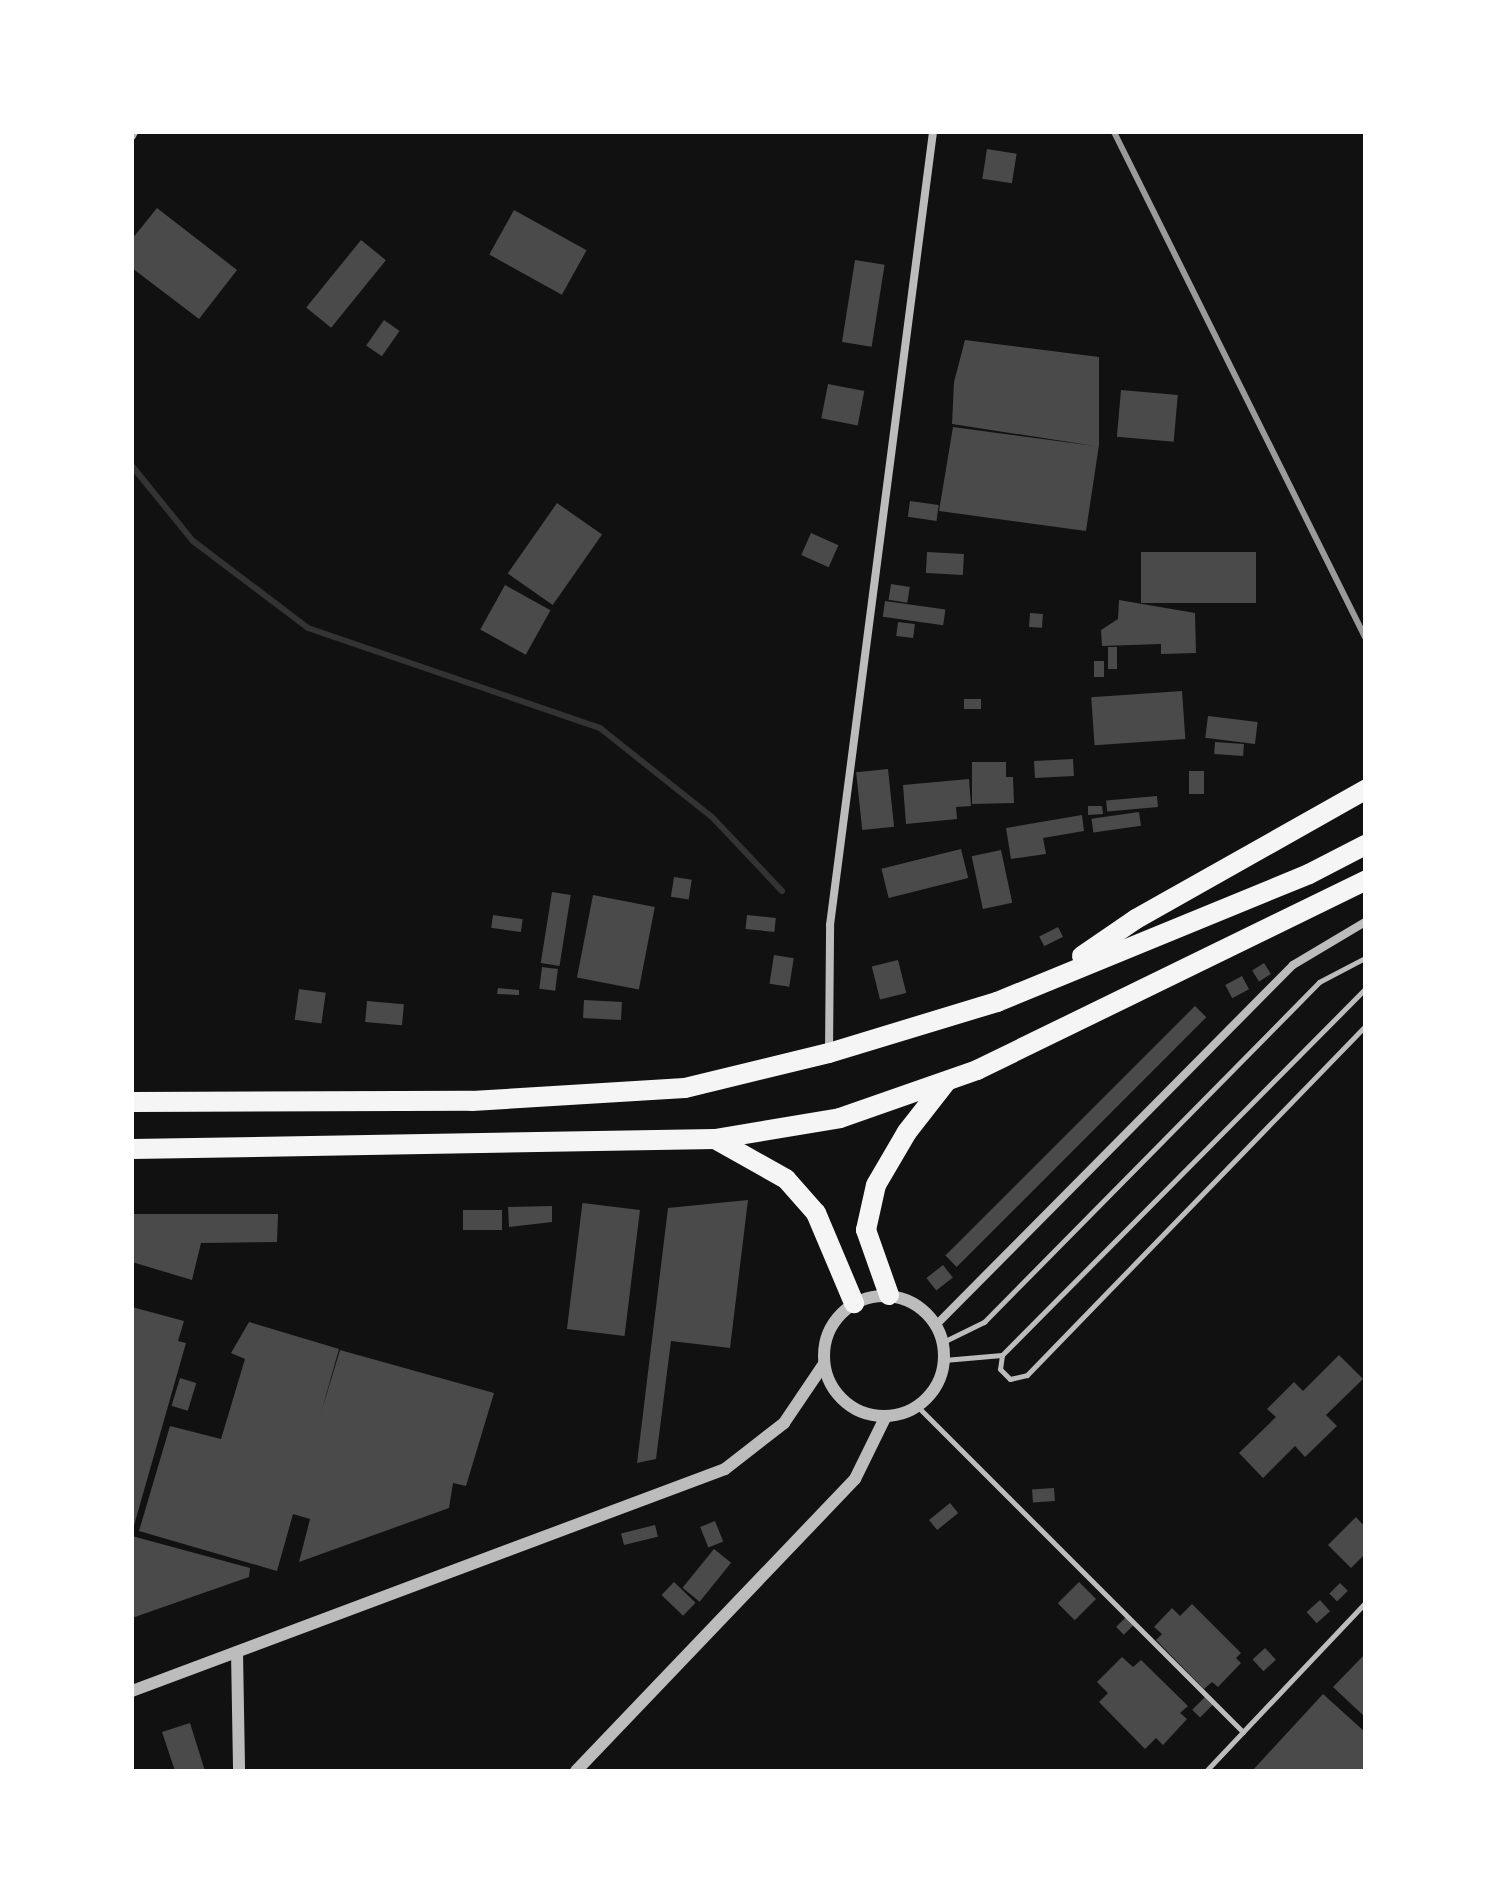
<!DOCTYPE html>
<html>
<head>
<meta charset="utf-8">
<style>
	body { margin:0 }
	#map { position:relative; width:1497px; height:1903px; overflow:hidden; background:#111; font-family:Commissioner,sans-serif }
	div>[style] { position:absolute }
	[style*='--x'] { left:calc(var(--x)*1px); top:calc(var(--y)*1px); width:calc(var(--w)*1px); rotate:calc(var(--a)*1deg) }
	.stream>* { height:6px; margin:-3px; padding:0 3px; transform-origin:3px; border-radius:3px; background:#333 }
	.building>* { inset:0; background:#4a4a4a; transform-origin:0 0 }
	.service>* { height:5px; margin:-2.5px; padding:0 2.5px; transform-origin:2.5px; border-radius:2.5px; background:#bcbcbc }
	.minor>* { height:8px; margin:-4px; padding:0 4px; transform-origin:4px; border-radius:4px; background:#bcbcbc }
	.tertiary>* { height:12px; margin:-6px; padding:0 6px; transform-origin:6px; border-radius:6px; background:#bcbcbc }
	.tertiary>.ring { margin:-6px; padding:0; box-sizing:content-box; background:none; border:12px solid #bcbcbc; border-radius:50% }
	.motorway>* { height:20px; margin:-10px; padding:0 10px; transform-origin:10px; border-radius:10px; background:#f5f5f5 }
	.rail>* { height:6px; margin:-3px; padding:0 3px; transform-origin:3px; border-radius:3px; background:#9a9a9a }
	span { translate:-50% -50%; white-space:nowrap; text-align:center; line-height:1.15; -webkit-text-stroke:6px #fff; paint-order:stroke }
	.frame { position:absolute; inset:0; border:134px solid #fff; pointer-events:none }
</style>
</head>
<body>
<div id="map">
	<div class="stream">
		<i style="--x:132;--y:466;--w:97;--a:50.9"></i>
		<i style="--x:193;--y:541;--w:144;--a:37.1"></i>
		<i style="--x:308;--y:628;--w:309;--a:18.9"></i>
		<i style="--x:600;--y:728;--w:143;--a:38.5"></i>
		<i style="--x:712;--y:817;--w:102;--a:46.6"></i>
	</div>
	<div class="building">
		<i style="left:987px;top:149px;width:30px;height:30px;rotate:9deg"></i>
		<i style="clip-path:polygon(157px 208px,237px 270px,199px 319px,132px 268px,132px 239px)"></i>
		<i style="left:514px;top:210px;width:83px;height:51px;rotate:29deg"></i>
		<i style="left:361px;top:240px;width:32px;height:87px;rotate:39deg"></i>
		<i style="left:855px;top:260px;width:30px;height:83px;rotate:9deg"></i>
		<i style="left:384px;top:320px;width:19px;height:31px;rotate:35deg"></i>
		<i style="clip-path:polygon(965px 340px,1099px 357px,1099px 445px,1086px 531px,939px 511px,953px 427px,1095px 446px,952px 424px,954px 382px)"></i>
		<i style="left:828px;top:384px;width:37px;height:35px;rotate:11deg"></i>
		<i style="left:1121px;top:390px;width:57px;height:47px;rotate:5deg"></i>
		<i style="left:910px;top:501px;width:29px;height:16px;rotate:8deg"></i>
		<i style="left:557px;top:503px;width:55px;height:86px;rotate:35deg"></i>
		<i style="left:811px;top:533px;width:30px;height:24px;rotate:24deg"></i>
		<i style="left:927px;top:552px;width:37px;height:21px;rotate:3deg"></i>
		<i style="left:1141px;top:552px;width:115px;height:51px"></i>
		<i style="left:891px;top:584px;width:19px;height:16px;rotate:9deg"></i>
		<i style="left:505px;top:585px;width:52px;height:51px;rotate:29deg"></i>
		<i style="clip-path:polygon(1119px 600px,1195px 613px,1196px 653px,1161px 654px,1161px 644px,1102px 646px,1101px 630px,1118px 619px)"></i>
		<i style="left:885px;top:601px;width:61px;height:16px;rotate:8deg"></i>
		<i style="left:1030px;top:613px;width:13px;height:14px;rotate:4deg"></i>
		<i style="left:898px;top:622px;width:17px;height:14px;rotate:7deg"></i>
		<i style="left:1108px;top:647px;width:9px;height:22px"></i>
		<i style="left:1094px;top:661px;width:10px;height:16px"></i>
		<i style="left:1182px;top:691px;width:48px;height:91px;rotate:86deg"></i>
		<i style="left:964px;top:699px;width:17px;height:10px"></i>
		<i style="left:1208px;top:716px;width:50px;height:22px;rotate:7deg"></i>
		<i style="left:1215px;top:742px;width:29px;height:12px;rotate:4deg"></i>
		<i style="left:1073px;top:759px;width:17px;height:39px;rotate:87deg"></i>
		<i style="clip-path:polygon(972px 762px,1006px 762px,1006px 777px,1013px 777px,1014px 803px,972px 804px)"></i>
		<i style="left:888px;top:769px;width:58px;height:32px;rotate:84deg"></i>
		<i style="left:1189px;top:771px;width:15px;height:23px"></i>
		<i style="clip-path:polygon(969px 779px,971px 806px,956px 807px,957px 819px,906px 824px,903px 785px)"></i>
		<i style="left:1157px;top:796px;width:11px;height:51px;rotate:85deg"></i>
		<i style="clip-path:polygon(1088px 806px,1102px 806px,1103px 814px,1088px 815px)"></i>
		<i style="left:1139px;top:812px;width:14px;height:48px;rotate:82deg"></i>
		<i style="clip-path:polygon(1082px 815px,1084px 831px,1043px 838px,1046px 854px,1011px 859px,1006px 828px)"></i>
		<i style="left:961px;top:849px;width:30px;height:82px;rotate:76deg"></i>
		<i style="left:1001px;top:850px;width:54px;height:30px;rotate:78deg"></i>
		<i style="left:674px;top:877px;width:18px;height:20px;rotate:9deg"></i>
		<i style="left:552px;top:892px;width:19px;height:72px;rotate:9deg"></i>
		<i style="left:593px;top:895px;width:63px;height:84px;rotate:11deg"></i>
		<i style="left:493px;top:915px;width:30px;height:13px;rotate:8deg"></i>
		<i style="left:747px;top:915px;width:29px;height:14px;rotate:6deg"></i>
		<i style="left:1058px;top:927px;width:11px;height:21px;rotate:63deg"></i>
		<i style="left:774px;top:955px;width:20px;height:29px;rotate:9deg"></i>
		<i style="left:898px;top:960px;width:34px;height:27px;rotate:76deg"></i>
		<i style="left:1264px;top:963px;width:13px;height:14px;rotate:58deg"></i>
		<i style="left:542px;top:967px;width:16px;height:22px;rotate:7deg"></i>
		<i style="left:1242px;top:976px;width:15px;height:19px;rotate:62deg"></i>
		<i style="clip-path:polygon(498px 988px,519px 990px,519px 995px,497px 994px)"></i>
		<i style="left:299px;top:989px;width:27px;height:31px;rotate:8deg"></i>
		<i style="left:584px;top:1000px;width:38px;height:18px;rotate:3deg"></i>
		<i style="left:367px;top:1001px;width:37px;height:21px;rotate:5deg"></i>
		<i style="left:1195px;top:1006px;width:16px;height:353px;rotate:45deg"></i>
		<i style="clip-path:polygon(748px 1200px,730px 1348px,671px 1341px,656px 1459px,637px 1463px,668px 1208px)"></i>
		<i style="clip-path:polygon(552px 1206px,552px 1222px,509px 1227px,508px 1207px)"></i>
		<i style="left:502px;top:1210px;width:20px;height:39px;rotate:90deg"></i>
		<i style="left:640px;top:1210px;width:127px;height:58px;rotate:97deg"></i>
		<i style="clip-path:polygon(132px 1214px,278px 1214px,277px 1242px,201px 1243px,192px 1280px,132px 1262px)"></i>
		<i style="left:943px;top:1265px;width:16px;height:21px;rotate:52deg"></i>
		<i style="clip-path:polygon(132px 1307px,184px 1321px,178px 1341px,186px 1343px,133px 1529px)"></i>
		<i style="clip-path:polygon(249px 1322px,339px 1349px,321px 1413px,340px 1350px,494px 1393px,466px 1486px,453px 1483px,449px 1508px,299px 1562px,310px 1519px,293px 1514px,277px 1571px,139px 1531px,170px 1426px,221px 1439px,245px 1359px,231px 1353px)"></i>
		<i style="clip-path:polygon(1339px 1355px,1363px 1379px,1326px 1415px,1337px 1426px,1305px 1457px,1295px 1446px,1263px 1478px,1239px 1453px,1276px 1417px,1267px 1409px,1294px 1382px,1303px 1391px)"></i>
		<i style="left:180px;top:1378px;width:17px;height:29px;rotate:17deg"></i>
		<i style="left:1054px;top:1488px;width:13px;height:22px;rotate:86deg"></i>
		<i style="left:950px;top:1503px;width:13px;height:27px;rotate:51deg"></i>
		<i style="clip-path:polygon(1356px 1517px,1365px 1527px,1365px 1554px,1351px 1568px,1328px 1545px)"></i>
		<i style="left:715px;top:1521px;width:22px;height:16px;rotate:68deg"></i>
		<i style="left:655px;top:1525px;width:12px;height:35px;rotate:76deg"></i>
		<i style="clip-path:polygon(132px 1536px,250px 1568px,249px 1577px,132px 1618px)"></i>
		<i style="left:714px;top:1549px;width:22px;height:50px;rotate:39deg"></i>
		<i style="left:674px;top:1582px;width:30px;height:18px;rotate:44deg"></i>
		<i style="left:1079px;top:1582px;width:24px;height:30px;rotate:45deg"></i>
		<i style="left:1340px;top:1583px;width:11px;height:15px;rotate:45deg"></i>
		<i style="left:1320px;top:1600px;width:15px;height:18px;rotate:48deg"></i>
		<i style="clip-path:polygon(1192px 1604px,1241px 1653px,1236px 1658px,1241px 1663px,1218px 1687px,1212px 1682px,1204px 1689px,1156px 1640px,1162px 1634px,1154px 1627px,1172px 1608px,1180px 1616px)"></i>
		<i style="left:1126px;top:1617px;width:11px;height:14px;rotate:45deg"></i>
		<i style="left:1265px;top:1648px;width:16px;height:17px;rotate:47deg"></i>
		<i style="clip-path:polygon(1365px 1654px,1365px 1717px,1333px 1687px)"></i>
		<i style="clip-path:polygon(1122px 1657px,1133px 1667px,1141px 1660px,1188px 1706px,1180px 1713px,1187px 1719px,1163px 1745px,1156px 1738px,1145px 1749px,1099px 1702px,1108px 1693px,1097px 1682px)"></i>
		<i style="clip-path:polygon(1323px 1694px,1365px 1732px,1365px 1771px,1252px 1771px)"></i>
		<i style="left:1205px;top:1697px;width:11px;height:18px;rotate:45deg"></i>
		<i style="clip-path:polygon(190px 1723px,205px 1771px,175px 1771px,162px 1732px)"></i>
	</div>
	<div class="service">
		<i style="--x:943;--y:1342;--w:46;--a:-26"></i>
		<i style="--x:984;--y:1322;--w:477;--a:-45.4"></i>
		<i style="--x:1319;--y:982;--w:52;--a:-27.6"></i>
		<i style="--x:1002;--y:1355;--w:14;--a:98"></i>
		<i style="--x:1000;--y:1369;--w:14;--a:45"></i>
		<i style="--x:1010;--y:1379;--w:17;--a:-13"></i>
		<i style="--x:1027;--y:1375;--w:486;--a:-45.9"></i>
		<i style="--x:944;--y:1360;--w:58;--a:-4.9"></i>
		<i style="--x:1002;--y:1355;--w:515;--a:-45.24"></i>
		<i style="--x:917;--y:1406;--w:461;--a:45"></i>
		<i style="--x:1206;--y:1771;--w:231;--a:-46.6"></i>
	</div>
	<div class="minor">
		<i style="--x:132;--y:136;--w:4;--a:-63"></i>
		<i style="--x:829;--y:1052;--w:127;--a:-89.5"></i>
		<i style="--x:830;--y:925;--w:800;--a:-82.6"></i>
		<i style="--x:936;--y:1325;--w:507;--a:-45.24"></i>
		<i style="--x:1293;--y:965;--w:84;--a:-30.8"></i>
	</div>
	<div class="tertiary">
		<i class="ring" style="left:824px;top:1296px;width:108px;height:108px"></i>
		<i style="--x:237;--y:1652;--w:119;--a:89"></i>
		<i style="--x:132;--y:1691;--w:633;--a:-20.52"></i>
		<i style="--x:725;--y:1469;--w:75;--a:-37.9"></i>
		<i style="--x:784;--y:1423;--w:71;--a:-55.9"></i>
		<i style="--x:576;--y:1771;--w:404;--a:-46.3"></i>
		<i style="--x:855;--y:1479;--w:70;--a:-63.8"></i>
	</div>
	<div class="motorway">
		<i style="--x:1082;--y:956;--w:65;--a:-34.4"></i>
		<i style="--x:1136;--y:919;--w:263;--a:-29.4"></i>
		<i style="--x:132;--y:1102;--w:340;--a:-0.2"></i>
		<i style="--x:472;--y:1101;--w:213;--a:-3.5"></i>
		<i style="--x:685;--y:1088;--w:148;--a:-13.7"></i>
		<i style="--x:829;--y:1053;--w:176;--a:-16.9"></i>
		<i style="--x:997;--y:1002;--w:337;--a:-22.3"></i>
		<i style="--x:1309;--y:874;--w:63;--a:-27.4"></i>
		<i style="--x:715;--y:1139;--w:81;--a:29.4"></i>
		<i style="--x:786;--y:1179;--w:45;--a:48.6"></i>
		<i style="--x:816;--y:1213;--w:98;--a:67.1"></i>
		<i style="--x:132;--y:1149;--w:583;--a:-0.98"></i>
		<i style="--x:715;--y:1139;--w:127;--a:-9.5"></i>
		<i style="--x:840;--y:1118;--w:145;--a:-19.3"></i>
		<i style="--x:977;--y:1070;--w:432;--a:-26"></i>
		<i style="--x:889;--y:1295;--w:69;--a:-109.5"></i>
		<i style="--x:866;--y:1230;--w:46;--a:-77.5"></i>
		<i style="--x:876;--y:1185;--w:61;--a:-59.7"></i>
		<i style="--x:907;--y:1132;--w:63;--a:-52"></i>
	</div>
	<div class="rail">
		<i style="--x:1114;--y:132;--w:564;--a:63.57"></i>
	</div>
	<div class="frame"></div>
</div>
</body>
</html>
